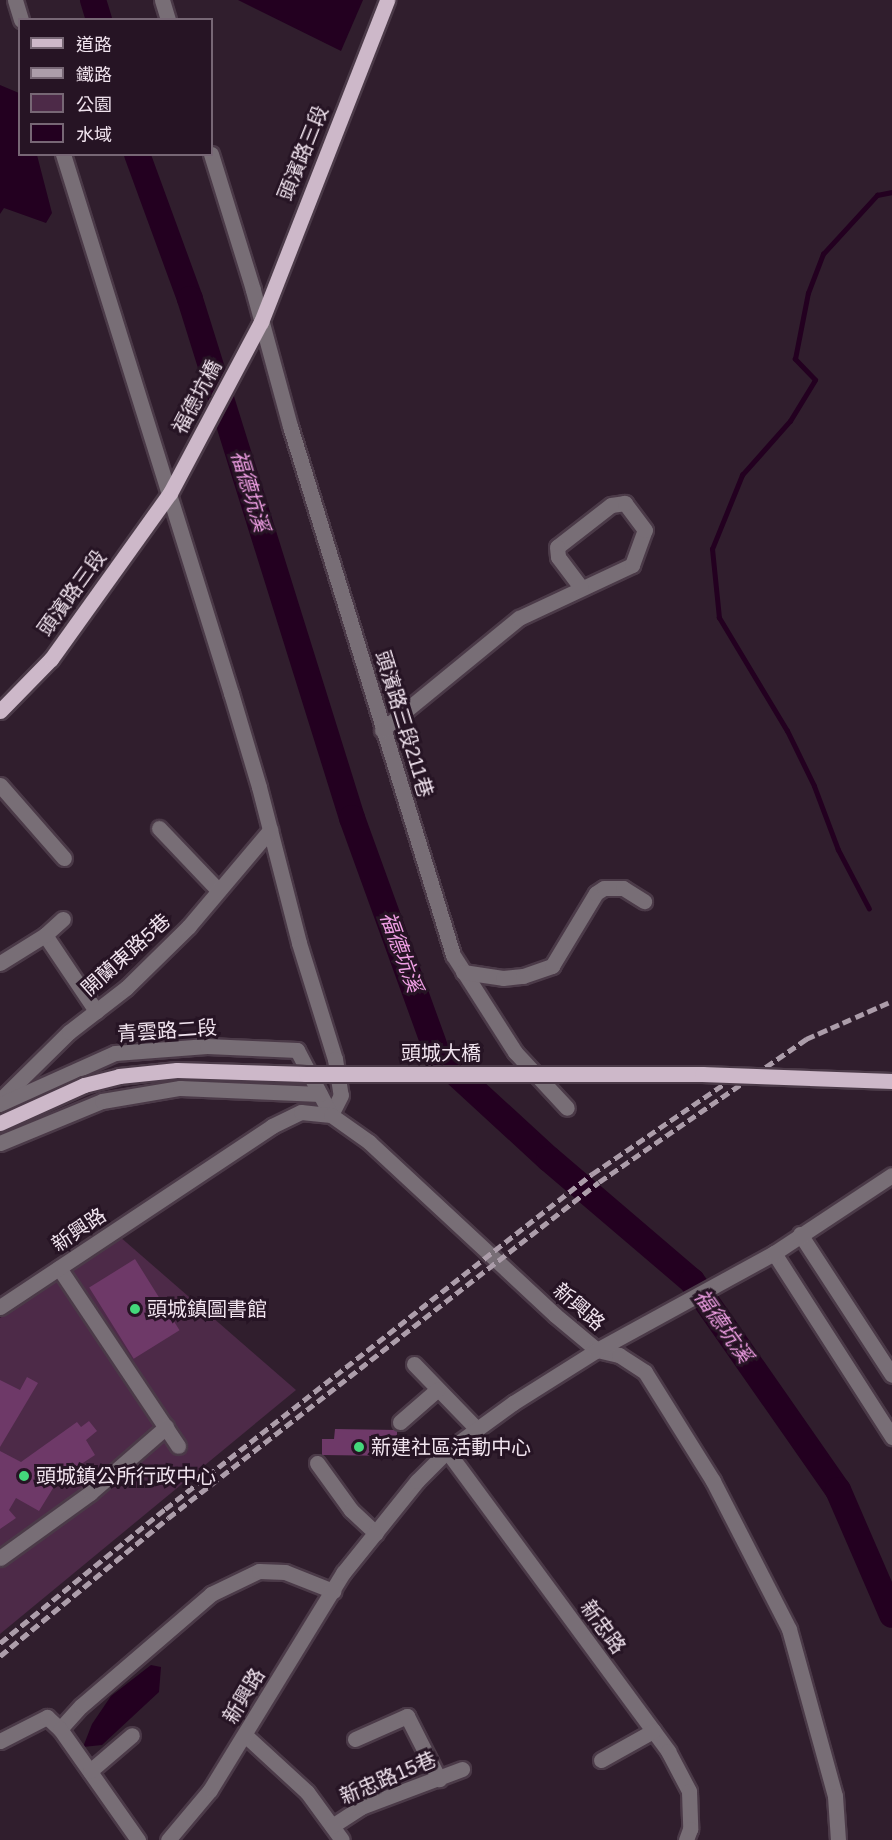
<!DOCTYPE html>
<html>
<head>
<meta charset="utf-8">
<style>
	body { margin:0 }
	#map { position:relative; width:892px; height:1840px; overflow:hidden; background:#301e2d; font-family:Helvetica,"Noto Sans TC",sans-serif }
	div>[style] { position:absolute }
	[style*='--x'] { left:calc(var(--x)*1px); top:calc(var(--y)*1px); width:calc(var(--w)*1px); rotate:calc(var(--a)*1deg) }
	.green>* { inset:0; background:#4d2a48 }
	.water>* { inset:0; background:#230020 }
	.stream>* { height:4.5px; margin:-2.25px; padding:0 2.25px; transform-origin:2.25px; border-radius:2.25px; background:#230020 }
	.river>* { height:26px; margin:-13px; padding:0 13px; transform-origin:13px; border-radius:13px; background:#230020 }
	.building>* { inset:0; background:#6e3968; transform-origin:0 0 }
	.roads { filter:drop-shadow(2px 0 #4b3a48) drop-shadow(-2px 0 #4b3a48) drop-shadow(0 2px #4b3a48) drop-shadow(0 -2px #4b3a48) }
	.minor>* { height:15px; margin:-7.5px; padding:0 7.5px; transform-origin:7.5px; border-radius:7.5px; background:#786e76 }
	.major>* { height:15px; margin:-7.5px; padding:0 7.5px; transform-origin:7.5px; border-radius:7.5px; background:#cdb8c9 }
	.rail>* { height:4.5px; margin-top:-2.25px; transform-origin:0; background:repeating-linear-gradient(90deg,#ac9daa 0 9px,transparent 0 13.5px) }
	.bridges { filter:drop-shadow(2px 0 #4b3a48) drop-shadow(-2px 0 #4b3a48) drop-shadow(0 2px #4b3a48) drop-shadow(0 -2px #4b3a48) }
	.major-bridge>* { height:15px; margin:-7.5px; padding:0 7.5px; transform-origin:7.5px; border-radius:7.5px; background:#cdb8c9 }
	.dots>* { width:16px; height:16px; translate:-50% -50%; box-sizing:border-box; border:3px solid #261424; border-radius:50% }
	span { translate:-50% -50%; white-space:nowrap; text-align:center; line-height:1.15; -webkit-text-stroke:6px #261424; paint-order:stroke }
	.street-label { font-size:20px; color:#f0e3ee }
	.poi-label { font-size:20px; color:#f0e3ee }
	.left { translate:0 -50%; text-align:left }
	.water-label { font-size:21px; color:#ef9fe4; font-style:italic }
	.legend { position:absolute; left:18px; top:18px; width:195px; height:138px; box-sizing:border-box; background:#261424; border:2px solid #776775; margin:0; padding:8px 10px; list-style:none; font-size:18px; color:#f0e3ee }
	.legend li { display:flex; align-items:center; gap:12px; height:30px }
	.legend b { width:30px; border:2px solid #776775 }
</style>
</head>
<body>
<div id="map">
	<div class="green">
		<i style="clip-path:polygon(119px 1236px,296px 1390px,0 1634px,0 1318px)"></i>
	</div>
	<div class="water">
		<i style="clip-path:polygon(238px 0,363px 0,341px 51px)"></i>
		<i style="clip-path:polygon(0 85px,19px 93px,20px 154px,37px 155px,52px 213px,46px 223px,4px 208px,0 214px)"></i>
		<i style="clip-path:polygon(151px 1665px,161px 1667px,159px 1692px,102px 1745px,83px 1747px,92px 1724px,111px 1696px)"></i>
	</div>
	<div class="stream">
		<i style="--x:869;--y:909;--w:67;--a:-117.7"></i>
		<i style="--x:838;--y:850;--w:68;--a:-110.6"></i>
		<i style="--x:814;--y:786;--w:61;--a:-116.1"></i>
		<i style="--x:787;--y:731;--w:132;--a:-121"></i>
		<i style="--x:719;--y:618;--w:69;--a:-95.8"></i>
		<i style="--x:712;--y:549;--w:80;--a:-67.9"></i>
		<i style="--x:742;--y:475;--w:72;--a:-48.4"></i>
		<i style="--x:790;--y:421;--w:48;--a:-58.6"></i>
		<i style="--x:815;--y:380;--w:29;--a:-134"></i>
		<i style="--x:795;--y:359;--w:67;--a:-78.9"></i>
		<i style="--x:808;--y:293;--w:42;--a:-69"></i>
		<i style="--x:823;--y:254;--w:80;--a:-47.5"></i>
		<i style="--x:877;--y:195;--w:15;--a:-11"></i>
	</div>
	<div class="river">
		<i style="--x:93;--y:0;--w:21;--a:73"></i>
		<i style="--x:137;--y:154;--w:154;--a:69.9"></i>
		<i style="--x:190;--y:299;--w:544;--a:72.66"></i>
		<i style="--x:352;--y:818;--w:255;--a:70.1"></i>
		<i style="--x:439;--y:1058;--w:149;--a:42.6"></i>
		<i style="--x:549;--y:1159;--w:188;--a:40.5"></i>
		<i style="--x:692;--y:1281;--w:255;--a:55.1"></i>
		<i style="--x:838;--y:1490;--w:136;--a:66.6"></i>
	</div>
	<div class="building">
		<i style="left:135px;top:1259px;width:84px;height:54px;rotate:58deg"></i>
		<i style="clip-path:polygon(27px 1377px,38px 1383px,0 1447px,0 1380px,20px 1390px)"></i>
		<i style="clip-path:polygon(89px 1421px,97px 1431px,86px 1440px,95px 1455px,57px 1480px,52px 1474px,45px 1478px,55px 1485px,39px 1511px,16px 1498px,9px 1510px,16px 1518px,0 1529px,0 1451px,21px 1462px,77px 1422px,81px 1427px)"></i>
		<i style="clip-path:polygon(335px 1429px,397px 1430px,397px 1456px,322px 1455px,322px 1439px,334px 1439px)"></i>
	</div>
	<div class="roads">
		<div class="minor">
			<i style="--x:15;--y:0;--w:21;--a:73"></i>
			<i style="--x:162;--y:0;--w:21;--a:73"></i>
			<i style="--x:63;--y:154;--w:565;--a:72.69"></i>
			<i style="--x:231;--y:693;--w:98;--a:73.4"></i>
			<i style="--x:259;--y:787;--w:161;--a:75.6"></i>
			<i style="--x:299;--y:943;--w:121;--a:72.8"></i>
			<i style="--x:335;--y:1059;--w:36;--a:81"></i>
			<i style="--x:341;--y:1095;--w:22;--a:117"></i>
			<i style="--x:211;--y:154;--w:142;--a:72.8"></i>
			<i style="--x:253;--y:290;--w:141;--a:74.8"></i>
			<i style="--x:290;--y:426;--w:554;--a:72.87"></i>
			<i style="--x:453;--y:955;--w:115;--a:57.4"></i>
			<i style="--x:515;--y:1052;--w:76;--a:47.1"></i>
			<i style="--x:382;--y:730;--w:177;--a:-39.3"></i>
			<i style="--x:519;--y:618;--w:125;--a:-25.1"></i>
			<i style="--x:632;--y:565;--w:37;--a:-70"></i>
			<i style="--x:645;--y:530;--w:34;--a:-127"></i>
			<i style="--x:625;--y:503;--w:14;--a:172"></i>
			<i style="--x:611;--y:505;--w:68;--a:142.1"></i>
			<i style="--x:557;--y:547;--w:10;--a:84"></i>
			<i style="--x:558;--y:557;--w:38;--a:53"></i>
			<i style="--x:0;--y:785;--w:97;--a:48.8"></i>
			<i style="--x:159;--y:828;--w:86;--a:46.4"></i>
			<i style="--x:45;--y:935;--w:92;--a:56.1"></i>
			<i style="--x:0;--y:963;--w:53;--a:-31.9"></i>
			<i style="--x:45;--y:935;--w:24;--a:-42"></i>
			<i style="--x:463;--y:972;--w:40;--a:8.5"></i>
			<i style="--x:503;--y:978;--w:20;--a:-6"></i>
			<i style="--x:523;--y:976;--w:31;--a:-19"></i>
			<i style="--x:552;--y:966;--w:85;--a:-58.9"></i>
			<i style="--x:596;--y:893;--w:9;--a:-32"></i>
			<i style="--x:604;--y:888;--w:19;--a:0"></i>
			<i style="--x:623;--y:888;--w:25;--a:32"></i>
			<i style="--x:0;--y:1100;--w:97;--a:-44.6"></i>
			<i style="--x:69;--y:1032;--w:72;--a:-37.7"></i>
			<i style="--x:126;--y:988;--w:88;--a:-44.5"></i>
			<i style="--x:189;--y:926;--w:126;--a:-49.8"></i>
			<i style="--x:1;--y:1104;--w:125;--a:-24.1"></i>
			<i style="--x:115;--y:1053;--w:92;--a:-4.4"></i>
			<i style="--x:207;--y:1046;--w:90;--a:2.5"></i>
			<i style="--x:297;--y:1050;--w:73;--a:62.4"></i>
			<i style="--x:0;--y:1143;--w:110;--a:-22.4"></i>
			<i style="--x:102;--y:1101;--w:79;--a:-9.5"></i>
			<i style="--x:180;--y:1088;--w:140;--a:2.5"></i>
			<i style="--x:800;--y:1234;--w:168;--a:56.9"></i>
			<i style="--x:774;--y:1253;--w:219;--a:57.3"></i>
			<i style="--x:59;--y:1268;--w:214;--a:56.2"></i>
			<i style="--x:0;--y:1307;--w:327;--a:-33.6"></i>
			<i style="--x:272;--y:1126;--w:32;--a:-26"></i>
			<i style="--x:301;--y:1112;--w:30;--a:6"></i>
			<i style="--x:331;--y:1115;--w:47;--a:35.4"></i>
			<i style="--x:369;--y:1142;--w:254;--a:42.9"></i>
			<i style="--x:555;--y:1315;--w:55;--a:39.8"></i>
			<i style="--x:597;--y:1350;--w:23;--a:13"></i>
			<i style="--x:619;--y:1355;--w:31;--a:33"></i>
			<i style="--x:645;--y:1372;--w:128;--a:58"></i>
			<i style="--x:713;--y:1481;--w:166;--a:62.8"></i>
			<i style="--x:789;--y:1629;--w:173;--a:74.6"></i>
			<i style="--x:835;--y:1796;--w:44;--a:86.1"></i>
			<i style="--x:414;--y:1364;--w:91;--a:45.9"></i>
			<i style="--x:400;--y:1422;--w:50;--a:-41"></i>
			<i style="--x:447;--y:1451;--w:373;--a:53.6"></i>
			<i style="--x:668;--y:1751;--w:45;--a:62.3"></i>
			<i style="--x:689;--y:1791;--w:38;--a:88"></i>
			<i style="--x:690;--y:1829;--w:12;--a:110"></i>
			<i style="--x:317;--y:1463;--w:58;--a:54.1"></i>
			<i style="--x:351;--y:1510;--w:34;--a:43"></i>
			<i style="--x:0;--y:1558;--w:111;--a:-35.8"></i>
			<i style="--x:90;--y:1493;--w:101;--a:-41"></i>
			<i style="--x:60;--y:1729;--w:31;--a:-48"></i>
			<i style="--x:81;--y:1706;--w:172;--a:-40.7"></i>
			<i style="--x:211;--y:1594;--w:53;--a:-25.6"></i>
			<i style="--x:259;--y:1571;--w:26;--a:2"></i>
			<i style="--x:285;--y:1572;--w:52;--a:21.6"></i>
			<i style="--x:245;--y:1735;--w:84;--a:42.6"></i>
			<i style="--x:307;--y:1792;--w:59;--a:53.9"></i>
			<i style="--x:355;--y:1739;--w:57;--a:-23.9"></i>
			<i style="--x:407;--y:1716;--w:71;--a:63.1"></i>
			<i style="--x:0;--y:1741;--w:53;--a:-27.1"></i>
			<i style="--x:47;--y:1717;--w:18;--a:43"></i>
			<i style="--x:60;--y:1729;--w:136;--a:54.9"></i>
			<i style="--x:601;--y:1760;--w:60;--a:-29.1"></i>
			<i style="--x:90;--y:1771;--w:55;--a:-40.6"></i>
			<i style="--x:332;--y:1826;--w:35;--a:-33"></i>
			<i style="--x:361;--y:1807;--w:108;--a:-20.6"></i>
			<i style="--x:168;--y:1840;--w:65;--a:-50"></i>
			<i style="--x:210;--y:1790;--w:255;--a:-58.5"></i>
			<i style="--x:343;--y:1573;--w:118;--a:-51.2"></i>
			<i style="--x:417;--y:1481;--w:42;--a:-45"></i>
			<i style="--x:447;--y:1451;--w:82;--a:-36"></i>
			<i style="--x:513;--y:1403;--w:99;--a:-32.2"></i>
			<i style="--x:597;--y:1350;--w:202;--a:-28.7"></i>
			<i style="--x:774;--y:1253;--w:141;--a:-33.5"></i>
		</div>
		<div class="major">
			<i style="--x:0;--y:711;--w:73;--a:-45.6"></i>
			<i style="--x:51;--y:659;--w:204;--a:-54.4"></i>
			<i style="--x:170;--y:493;--w:194;--a:-62"></i>
			<i style="--x:261;--y:322;--w:346;--a:-68.6"></i>
		</div>
	</div>
	<div class="rail">
		<i style="--x:0;--y:1643;--w:213;--a:-39.1"></i>
		<i style="--x:165;--y:1509;--w:543;--a:-38.12"></i>
		<i style="--x:592;--y:1174;--w:160;--a:-34.3"></i>
		<i style="--x:0;--y:1656;--w:217;--a:-39.4"></i>
		<i style="--x:168;--y:1518;--w:546;--a:-37.94"></i>
		<i style="--x:599;--y:1182;--w:252;--a:-34.6"></i>
		<i style="--x:806;--y:1039;--w:94;--a:-23.8"></i>
	</div>
	<div class="bridges">
		<div class="major-bridge">
			<i style="--x:0;--y:1123;--w:92;--a:-24.3"></i>
			<i style="--x:84;--y:1085;--w:36;--a:-14"></i>
			<i style="--x:119;--y:1076;--w:58;--a:-5.9"></i>
			<i style="--x:177;--y:1070;--w:129;--a:1.8"></i>
			<i style="--x:306;--y:1074;--w:396;--a:0"></i>
			<i style="--x:702;--y:1074;--w:190;--a:2.1"></i>
		</div>
	</div>
	<div class="dots">
		<i style="left:135px;top:1309px;background:#44d77b"></i>
		<i style="left:359px;top:1447px;background:#44d77b"></i>
		<i style="left:24px;top:1476px;background:#44d77b"></i>
	</div>
	<div class="street-label">
		<span style="left:303px;top:153px;rotate:-68deg">頭濱路三段</span>
		<span style="left:197px;top:397px;rotate:-62deg">福德坑橋</span>
		<span style="left:72px;top:593px;rotate:-54deg">頭濱路三段</span>
		<span style="left:404px;top:724px;rotate:73deg">頭濱路三段211巷</span>
		<span style="left:126px;top:955px;rotate:-42deg">開蘭東路5巷</span>
		<span style="left:167px;top:1031px;rotate:-4deg">青雲路二段</span>
		<span style="left:441px;top:1053px">頭城大橋</span>
		<span style="left:79px;top:1230px;rotate:-34deg">新興路</span>
		<span style="left:579px;top:1307px;rotate:41deg">新興路</span>
		<span style="left:603px;top:1627px;rotate:54deg">新忠路</span>
		<span style="left:244px;top:1696px;rotate:-59deg">新興路</span>
		<span style="left:388px;top:1778px;rotate:-23deg">新忠路15巷</span>
	</div>
	<div class="poi-label">
		<span class="left" style="left:147px;top:1309px">頭城鎮圖書館</span>
		<span class="left" style="left:371px;top:1447px">新建社區活動中心</span>
		<span class="left" style="left:36px;top:1476px">頭城鎮公所行政中心</span>
	</div>
	<div class="water-label">
		<span style="left:250px;top:491px;rotate:73deg">福德坑溪</span>
		<span style="left:401px;top:952px;rotate:70deg">福德坑溪</span>
		<span style="left:723px;top:1326px;rotate:55deg">福德坑溪</span>
	</div>
	<ul class="legend">
	<li><b style="height:8px;background:#cdb8c9"></b>道路</li>
	<li><b style="height:8px;background:#ac9daa"></b>鐵路</li>
	<li><b style="height:16px;background:#4d2a48"></b>公園</li>
	<li><b style="height:16px;background:#230020"></b>水域</li>
	</ul>
</div>
</body>
</html>
